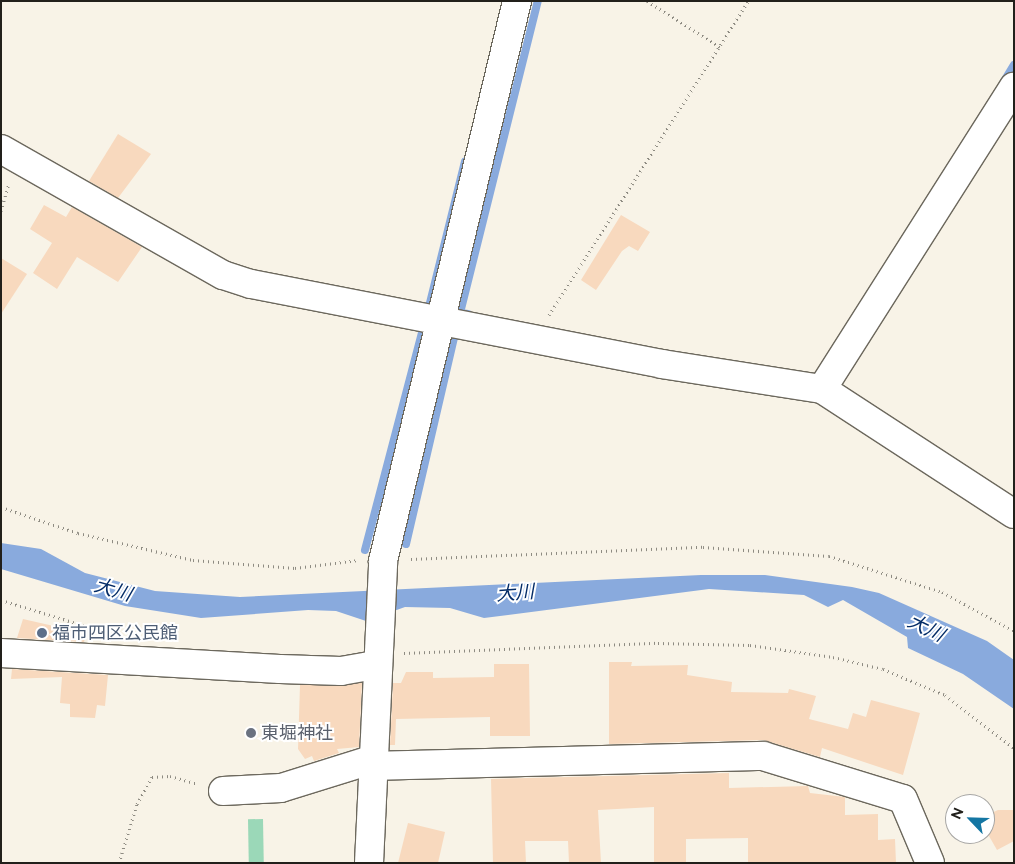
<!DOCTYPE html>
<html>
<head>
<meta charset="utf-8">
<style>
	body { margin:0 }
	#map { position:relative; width:1015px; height:864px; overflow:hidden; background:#f8f3e7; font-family:Raleway,"Noto Sans JP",sans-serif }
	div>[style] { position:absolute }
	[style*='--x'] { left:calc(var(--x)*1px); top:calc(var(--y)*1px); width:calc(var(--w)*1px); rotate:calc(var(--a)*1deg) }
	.green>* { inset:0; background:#9bd8b8; transform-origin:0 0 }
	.water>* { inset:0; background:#89aadd }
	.stream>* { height:8px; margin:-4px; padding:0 4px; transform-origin:4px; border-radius:4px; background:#89aadd }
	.building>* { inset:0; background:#f8d9be }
	.path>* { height:3px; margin-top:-1.5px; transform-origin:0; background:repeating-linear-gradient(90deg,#8e8b82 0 1px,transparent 0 5px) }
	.roads { filter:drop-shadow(1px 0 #6c685d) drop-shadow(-1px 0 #6c685d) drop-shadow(0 1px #6c685d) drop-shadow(0 -1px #6c685d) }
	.minor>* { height:28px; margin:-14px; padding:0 14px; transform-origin:14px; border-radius:14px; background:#fff }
	.dots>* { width:14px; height:14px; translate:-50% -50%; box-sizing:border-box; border:2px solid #fff; border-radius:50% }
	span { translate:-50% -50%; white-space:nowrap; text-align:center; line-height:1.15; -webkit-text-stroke:4px #fff; paint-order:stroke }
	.service-label { font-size:18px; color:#4e5e75 }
	.left { translate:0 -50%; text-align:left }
	.worship-label { font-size:18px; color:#5b616d }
	.water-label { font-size:19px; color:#042c67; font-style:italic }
	.frame { position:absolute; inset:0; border:2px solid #22201b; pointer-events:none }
	.north { position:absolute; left:945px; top:794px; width:50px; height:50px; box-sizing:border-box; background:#fff; border:1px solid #a7a6a4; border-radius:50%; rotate:294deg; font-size:14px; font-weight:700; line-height:20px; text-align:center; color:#22201b }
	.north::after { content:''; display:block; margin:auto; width:18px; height:22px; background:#1476a3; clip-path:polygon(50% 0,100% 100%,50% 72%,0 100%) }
</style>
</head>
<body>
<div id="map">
	<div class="green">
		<i style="left:263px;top:819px;width:44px;height:15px;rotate:89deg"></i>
	</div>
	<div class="water">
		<i style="clip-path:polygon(1px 543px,41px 549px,85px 573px,155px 591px,240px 597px,701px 575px,765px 575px,852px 587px,879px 593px,987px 641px,1014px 660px,1014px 709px,963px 674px,908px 648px,907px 637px,843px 600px,828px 607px,804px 595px,709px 589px,484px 618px,450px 608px,405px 607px,366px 621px,336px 611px,308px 610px,201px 618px,125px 606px,1px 569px)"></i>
	</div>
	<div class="stream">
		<i style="--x:1003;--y:83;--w:21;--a:-59"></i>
		<i style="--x:428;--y:311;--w:154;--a:-76.1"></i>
		<i style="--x:468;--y:314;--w:8;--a:-173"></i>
		<i style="--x:460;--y:313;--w:322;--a:-76"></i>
		<i style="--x:406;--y:544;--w:216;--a:-76.9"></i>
		<i style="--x:365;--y:550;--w:224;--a:-75.3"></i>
	</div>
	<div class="building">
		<i style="clip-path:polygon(118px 134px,151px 154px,118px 198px,89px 181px)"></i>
		<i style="clip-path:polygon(44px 205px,66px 217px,72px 207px,142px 247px,118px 282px,77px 257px,57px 289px,33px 273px,52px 243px,30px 229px)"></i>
		<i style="clip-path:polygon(621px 215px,650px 232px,638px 251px,629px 246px,622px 251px,596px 290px,581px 280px)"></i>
		<i style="clip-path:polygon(1px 258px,27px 274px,1px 314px)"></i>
		<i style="clip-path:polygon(23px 619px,71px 630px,70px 635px,85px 638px,84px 642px,17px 638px)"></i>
		<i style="clip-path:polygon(609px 662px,632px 662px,631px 666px,688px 665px,687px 675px,732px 682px,731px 692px,788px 693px,789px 689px,816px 696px,809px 719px,848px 729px,853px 713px,866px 717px,871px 700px,920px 713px,903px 775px,822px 748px,820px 757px,763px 740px,609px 744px)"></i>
		<i style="clip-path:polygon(494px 664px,529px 664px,530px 736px,490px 736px,490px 717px,396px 719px,395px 745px,390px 745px,393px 683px,401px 683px,406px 672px,433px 672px,433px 678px,494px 677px)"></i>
		<i style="clip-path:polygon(12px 669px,108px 675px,105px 706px,97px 705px,95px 718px,70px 717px,70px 704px,60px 703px,62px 677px,11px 679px)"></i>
		<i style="clip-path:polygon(362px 683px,359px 747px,337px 749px,339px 753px,314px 761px,312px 756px,305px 759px,298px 749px,300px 685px)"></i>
		<i style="clip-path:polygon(729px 773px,729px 788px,808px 786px,810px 793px,845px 797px,845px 815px,878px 814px,878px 840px,895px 839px,896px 863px,748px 863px,748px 838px,686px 839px,686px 863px,654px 863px,654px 807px,598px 810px,601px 863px,569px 863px,568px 841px,525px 841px,526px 863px,493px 863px,491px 779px)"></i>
		<i style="clip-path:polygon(998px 810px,1014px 810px,1014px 841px,997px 850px,985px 829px,985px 816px)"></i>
		<i style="clip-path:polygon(408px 823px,445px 832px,438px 863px,398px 863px)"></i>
	</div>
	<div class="path">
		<i style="--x:647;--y:1;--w:86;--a:32.2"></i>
		<i style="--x:1;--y:211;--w:29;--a:-74"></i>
		<i style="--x:549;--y:315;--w:372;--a:-57.6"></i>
		<i style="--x:1;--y:507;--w:81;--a:18.7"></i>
		<i style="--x:78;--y:533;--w:118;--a:13.2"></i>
		<i style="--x:193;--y:560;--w:102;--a:4.5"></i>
		<i style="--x:295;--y:568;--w:64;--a:-7.2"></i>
		<i style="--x:411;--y:559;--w:292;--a:-2.4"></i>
		<i style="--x:703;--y:547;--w:126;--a:4.1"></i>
		<i style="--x:829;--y:556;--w:119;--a:17.7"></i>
		<i style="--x:942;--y:592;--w:82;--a:28.4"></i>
		<i style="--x:1;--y:600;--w:102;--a:17"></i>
		<i style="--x:404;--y:653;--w:254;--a:-2.3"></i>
		<i style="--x:658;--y:643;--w:92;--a:1.2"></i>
		<i style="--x:750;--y:645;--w:84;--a:8.2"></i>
		<i style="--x:833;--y:657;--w:51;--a:13.5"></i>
		<i style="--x:883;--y:669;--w:67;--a:22.8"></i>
		<i style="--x:945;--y:695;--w:87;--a:37.5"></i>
		<i style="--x:119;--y:863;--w:62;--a:-73"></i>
		<i style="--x:137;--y:804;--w:31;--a:-61"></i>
		<i style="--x:152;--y:777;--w:18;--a:-3"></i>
		<i style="--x:170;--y:776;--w:29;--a:16"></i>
	</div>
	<div class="roads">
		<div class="minor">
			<i style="--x:1;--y:149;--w:255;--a:29.6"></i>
			<i style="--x:223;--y:275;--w:29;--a:18"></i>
			<i style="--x:251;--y:284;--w:419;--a:11"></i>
			<i style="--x:662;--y:364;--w:162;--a:8.9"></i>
			<i style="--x:822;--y:389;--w:229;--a:33.1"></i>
			<i style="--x:822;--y:389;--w:358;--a:-57.6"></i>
			<i style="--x:1;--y:653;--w:279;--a:3.3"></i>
			<i style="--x:280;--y:669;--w:61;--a:1.9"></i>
			<i style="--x:341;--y:671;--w:36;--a:-10"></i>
			<i style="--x:374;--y:766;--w:389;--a:-1.5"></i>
			<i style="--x:763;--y:756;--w:146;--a:17.1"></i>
			<i style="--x:903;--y:799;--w:69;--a:67.1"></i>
			<i style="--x:223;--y:791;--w:58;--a:-3"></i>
			<i style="--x:281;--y:788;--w:97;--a:-17.3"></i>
			<i style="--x:369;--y:863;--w:302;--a:-87.3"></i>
			<i style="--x:383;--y:561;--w:576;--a:-76.54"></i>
		</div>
	</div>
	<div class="dots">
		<i style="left:42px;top:633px;background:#5c6f8a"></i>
		<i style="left:251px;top:733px;background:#6b7280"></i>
	</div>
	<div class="service-label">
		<span class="left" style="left:52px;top:633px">福市四区公民館</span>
	</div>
	<div class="worship-label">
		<span class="left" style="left:261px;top:733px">東堀神社</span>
	</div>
	<div class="water-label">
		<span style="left:113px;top:590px;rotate:16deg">大川</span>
		<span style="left:515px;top:593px;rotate:-4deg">大川</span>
		<span style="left:926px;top:628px;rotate:26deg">大川</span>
	</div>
	<div class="frame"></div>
	<div class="north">N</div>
</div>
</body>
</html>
